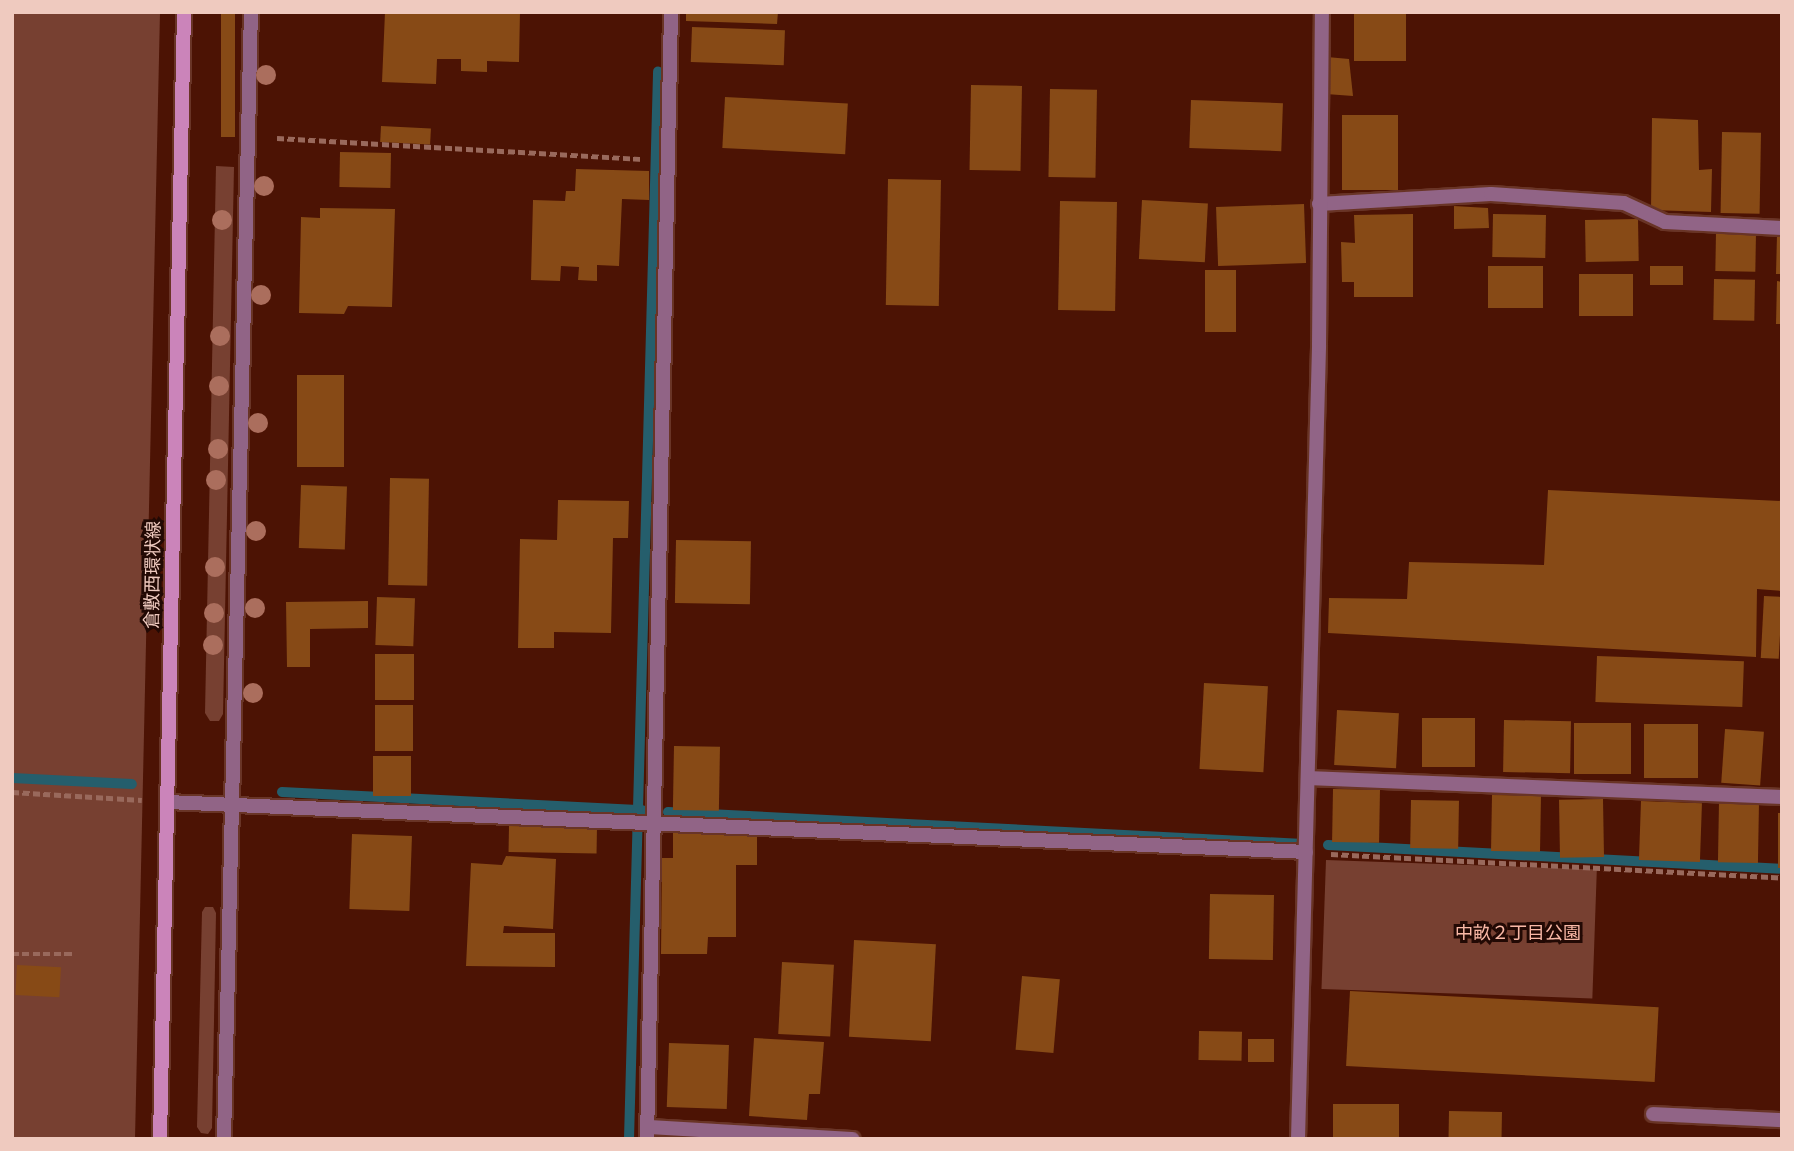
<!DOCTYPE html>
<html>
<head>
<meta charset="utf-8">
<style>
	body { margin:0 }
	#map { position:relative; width:1794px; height:1151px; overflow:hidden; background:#4c1304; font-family:Helvetica,"Noto Sans JP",sans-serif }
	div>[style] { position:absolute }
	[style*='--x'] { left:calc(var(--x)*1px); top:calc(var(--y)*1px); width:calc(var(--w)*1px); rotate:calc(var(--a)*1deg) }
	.green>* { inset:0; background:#774031; transform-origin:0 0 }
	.stream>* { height:10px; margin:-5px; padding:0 5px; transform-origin:5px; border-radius:5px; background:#255e6c }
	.building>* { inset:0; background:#874a16; transform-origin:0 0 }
	.path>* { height:4.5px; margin-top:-2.25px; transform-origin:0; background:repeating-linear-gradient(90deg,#99695c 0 7px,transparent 0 10.5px) }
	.roads { filter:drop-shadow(2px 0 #693426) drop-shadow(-2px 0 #693426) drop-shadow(0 2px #693426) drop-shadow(0 -2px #693426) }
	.minor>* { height:14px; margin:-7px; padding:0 7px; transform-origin:7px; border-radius:7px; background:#916486 }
	.secondary>* { height:14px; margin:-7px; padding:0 7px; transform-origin:7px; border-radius:7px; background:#cb84ba }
	.trees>* { width:20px; height:20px; margin:-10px; border-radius:50%; background:#ab6e5d }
	span { translate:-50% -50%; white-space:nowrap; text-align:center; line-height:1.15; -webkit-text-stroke:6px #220904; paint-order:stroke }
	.street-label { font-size:18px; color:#efcabf }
	.park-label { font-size:18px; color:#f9b8a6 }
	.frame { position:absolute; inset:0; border:14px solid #efcabf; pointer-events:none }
</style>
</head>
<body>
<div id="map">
	<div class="green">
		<i style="clip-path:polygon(12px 12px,160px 12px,135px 1139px,12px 1139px)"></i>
		<i style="clip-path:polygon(216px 166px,234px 167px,223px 714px,219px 721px,210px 721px,205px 713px)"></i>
		<i style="left:1326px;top:860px;width:271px;height:129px;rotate:2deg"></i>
		<i style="clip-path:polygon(205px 907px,213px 907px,216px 913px,212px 1128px,208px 1134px,201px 1133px,197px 1127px,202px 912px)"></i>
	</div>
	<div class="stream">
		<i style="--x:12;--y:778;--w:120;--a:2.9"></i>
		<i style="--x:282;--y:792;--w:361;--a:2.9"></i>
		<i style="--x:668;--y:812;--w:636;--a:2.88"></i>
		<i style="--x:1328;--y:845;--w:455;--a:3"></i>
		<i style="--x:629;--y:1139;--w:1068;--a:-88.44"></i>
	</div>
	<div class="building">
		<i style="left:221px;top:12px;width:14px;height:125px"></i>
		<i style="clip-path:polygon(385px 12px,520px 12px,519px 62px,487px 61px,487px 72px,461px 71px,461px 59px,437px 59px,436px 84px,382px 82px)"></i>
		<i style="clip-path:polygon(686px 12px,778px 12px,777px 24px,686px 21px)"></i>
		<i style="left:1354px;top:12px;width:52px;height:49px"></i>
		<i style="left:692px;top:27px;width:93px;height:35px;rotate:2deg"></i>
		<i style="clip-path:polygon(1327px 57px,1349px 59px,1353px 96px,1326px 94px)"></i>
		<i style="left:971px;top:85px;width:51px;height:85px;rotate:1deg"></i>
		<i style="left:1050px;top:89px;width:47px;height:88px;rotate:1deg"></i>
		<i style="left:725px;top:97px;width:123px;height:51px;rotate:3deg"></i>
		<i style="left:1191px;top:100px;width:92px;height:48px;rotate:2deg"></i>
		<i style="left:1398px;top:115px;width:75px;height:56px;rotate:90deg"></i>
		<i style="clip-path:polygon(1652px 118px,1698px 120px,1699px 170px,1712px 169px,1711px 212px,1651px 210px)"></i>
		<i style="left:381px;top:126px;width:50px;height:16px;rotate:3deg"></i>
		<i style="left:1722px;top:132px;width:39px;height:81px;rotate:1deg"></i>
		<i style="left:340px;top:152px;width:51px;height:35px;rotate:1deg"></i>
		<i style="clip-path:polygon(576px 169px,649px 171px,649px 200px,622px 199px,619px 266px,597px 265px,597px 281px,578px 280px,579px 267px,561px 266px,560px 281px,531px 280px,533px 200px,565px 201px,566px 191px,575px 191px)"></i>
		<i style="left:888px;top:179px;width:53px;height:126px;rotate:1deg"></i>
		<i style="left:1142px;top:200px;width:66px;height:59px;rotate:3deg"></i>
		<i style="left:1060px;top:201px;width:57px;height:109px;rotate:1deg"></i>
		<i style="left:1304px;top:204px;width:59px;height:88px;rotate:88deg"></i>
		<i style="clip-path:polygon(1454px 206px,1488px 208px,1489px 228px,1454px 229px)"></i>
		<i style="clip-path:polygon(320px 208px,395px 209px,392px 307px,348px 306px,344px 314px,299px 313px,301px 217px,320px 218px)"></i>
		<i style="clip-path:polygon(1413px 214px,1413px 297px,1354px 297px,1354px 282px,1342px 282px,1341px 242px,1355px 243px,1354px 215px)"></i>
		<i style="left:1493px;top:214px;width:53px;height:43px;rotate:1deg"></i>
		<i style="left:1638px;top:219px;width:42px;height:53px;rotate:89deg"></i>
		<i style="left:1716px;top:232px;width:40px;height:39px;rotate:1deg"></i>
		<i style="clip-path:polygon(1777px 235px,1782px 235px,1782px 274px,1776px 274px)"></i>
		<i style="left:1488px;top:266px;width:55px;height:42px"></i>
		<i style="left:1650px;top:266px;width:33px;height:19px"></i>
		<i style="left:1205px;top:270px;width:31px;height:62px"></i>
		<i style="left:1579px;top:274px;width:54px;height:42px"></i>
		<i style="left:1714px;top:279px;width:41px;height:41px;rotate:1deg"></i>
		<i style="clip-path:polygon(1777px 281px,1782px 282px,1782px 324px,1776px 324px)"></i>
		<i style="left:297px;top:375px;width:47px;height:92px"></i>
		<i style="left:390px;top:478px;width:39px;height:107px;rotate:1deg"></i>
		<i style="left:301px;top:485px;width:46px;height:63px;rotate:2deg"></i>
		<i style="clip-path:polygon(1548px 490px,1782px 501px,1782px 591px,1757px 589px,1756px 657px,1328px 633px,1329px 598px,1407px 599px,1409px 562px,1544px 565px)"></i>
		<i style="clip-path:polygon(558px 500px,629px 501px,628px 538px,613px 538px,611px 633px,554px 632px,554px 648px,518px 648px,520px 539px,557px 540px)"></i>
		<i style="left:676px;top:540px;width:75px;height:63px;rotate:1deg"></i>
		<i style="left:1764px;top:596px;width:18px;height:62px;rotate:3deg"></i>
		<i style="left:377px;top:597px;width:38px;height:48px;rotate:2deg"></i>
		<i style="clip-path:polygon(368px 601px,368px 628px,310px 629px,310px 667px,287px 667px,286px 602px)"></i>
		<i style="left:375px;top:654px;width:39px;height:46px"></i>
		<i style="left:1597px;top:656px;width:147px;height:46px;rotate:2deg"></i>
		<i style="left:1204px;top:683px;width:64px;height:86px;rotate:3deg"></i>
		<i style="left:375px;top:705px;width:38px;height:46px"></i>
		<i style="left:1337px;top:710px;width:62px;height:55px;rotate:3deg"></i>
		<i style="left:1422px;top:718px;width:53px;height:49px"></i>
		<i style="left:1504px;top:720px;width:67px;height:52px;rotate:1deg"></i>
		<i style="left:1574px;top:723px;width:57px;height:51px"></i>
		<i style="left:1644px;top:724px;width:54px;height:54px"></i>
		<i style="left:1725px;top:729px;width:39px;height:54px;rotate:4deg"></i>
		<i style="left:674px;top:746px;width:46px;height:64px;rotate:1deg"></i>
		<i style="left:373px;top:756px;width:38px;height:40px"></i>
		<i style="left:1333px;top:789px;width:47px;height:53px;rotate:1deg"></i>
		<i style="left:1492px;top:795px;width:49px;height:56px;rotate:1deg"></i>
		<i style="left:1603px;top:799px;width:58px;height:44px;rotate:89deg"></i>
		<i style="left:1411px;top:800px;width:48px;height:48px;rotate:1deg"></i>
		<i style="left:1641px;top:801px;width:61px;height:59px;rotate:2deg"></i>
		<i style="left:1759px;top:802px;width:61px;height:40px;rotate:91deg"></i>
		<i style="left:1778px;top:813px;width:4px;height:55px"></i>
		<i style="left:509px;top:826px;width:88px;height:26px;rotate:1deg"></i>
		<i style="clip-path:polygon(673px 829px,757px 830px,757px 865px,736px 865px,736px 937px,708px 937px,707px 954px,661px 954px,662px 858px,673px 858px)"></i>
		<i style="left:352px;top:834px;width:60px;height:75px;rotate:2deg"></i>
		<i style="clip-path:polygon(506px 856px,556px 859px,553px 929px,504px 926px,503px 933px,555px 933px,555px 967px,466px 966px,471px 863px,502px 865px)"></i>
		<i style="left:1210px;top:894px;width:64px;height:65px;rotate:1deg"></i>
		<i style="left:854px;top:940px;width:82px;height:97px;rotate:3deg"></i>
		<i style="left:782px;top:962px;width:52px;height:72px;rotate:3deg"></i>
		<i style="left:17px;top:965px;width:44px;height:30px;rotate:3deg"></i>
		<i style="left:1022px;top:976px;width:38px;height:74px;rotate:5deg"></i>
		<i style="left:1350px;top:991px;width:309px;height:75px;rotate:3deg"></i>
		<i style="left:1199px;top:1031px;width:43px;height:29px;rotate:1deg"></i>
		<i style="clip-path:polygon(754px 1038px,824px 1042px,820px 1094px,809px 1094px,807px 1120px,749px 1116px)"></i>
		<i style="left:1248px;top:1039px;width:26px;height:23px"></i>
		<i style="left:669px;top:1043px;width:60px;height:64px;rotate:2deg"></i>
		<i style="left:1333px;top:1104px;width:66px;height:35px"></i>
		<i style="left:1449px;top:1111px;width:53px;height:28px;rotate:1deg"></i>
	</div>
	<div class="path">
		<i style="--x:277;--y:138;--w:367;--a:3.3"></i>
		<i style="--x:12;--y:792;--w:130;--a:3.5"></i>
		<i style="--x:1331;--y:854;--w:452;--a:3"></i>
		<i style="--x:12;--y:954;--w:61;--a:0"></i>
	</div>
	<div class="roads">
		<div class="minor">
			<i style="--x:1319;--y:204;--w:172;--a:-3.3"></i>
			<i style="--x:1491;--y:194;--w:133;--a:3.9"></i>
			<i style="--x:1624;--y:203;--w:45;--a:24.9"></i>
			<i style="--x:1665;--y:222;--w:117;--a:2.9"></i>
			<i style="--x:1308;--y:778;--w:474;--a:2.3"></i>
			<i style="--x:167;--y:802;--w:1140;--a:2.51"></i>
			<i style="--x:1653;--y:1114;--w:129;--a:2.7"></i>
			<i style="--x:648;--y:1127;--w:205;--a:3.4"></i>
			<i style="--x:224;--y:1139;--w:1127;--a:-88.63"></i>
			<i style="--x:647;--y:1139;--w:1127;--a:-88.78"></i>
			<i style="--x:1298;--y:1139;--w:794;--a:-88.48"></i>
			<i style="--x:1319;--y:345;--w:333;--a:-89.5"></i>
		</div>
		<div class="secondary">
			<i style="--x:160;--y:1139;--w:1127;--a:-88.78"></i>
		</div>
	</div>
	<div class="trees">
		<i style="left:266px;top:75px"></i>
		<i style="left:264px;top:186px"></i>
		<i style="left:222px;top:220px"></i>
		<i style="left:261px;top:295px"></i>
		<i style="left:220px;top:336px"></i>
		<i style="left:219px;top:386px"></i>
		<i style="left:258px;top:423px"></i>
		<i style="left:218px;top:449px"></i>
		<i style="left:216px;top:480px"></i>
		<i style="left:256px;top:531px"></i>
		<i style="left:215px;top:567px"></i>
		<i style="left:255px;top:608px"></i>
		<i style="left:214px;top:613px"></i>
		<i style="left:213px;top:645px"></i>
		<i style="left:253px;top:693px"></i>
	</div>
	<div class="street-label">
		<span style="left:153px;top:575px;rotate:-89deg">倉敷西環状線</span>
	</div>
	<div class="park-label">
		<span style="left:1518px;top:933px">中畝２丁目公園</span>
	</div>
	<div class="frame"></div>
</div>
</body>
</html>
